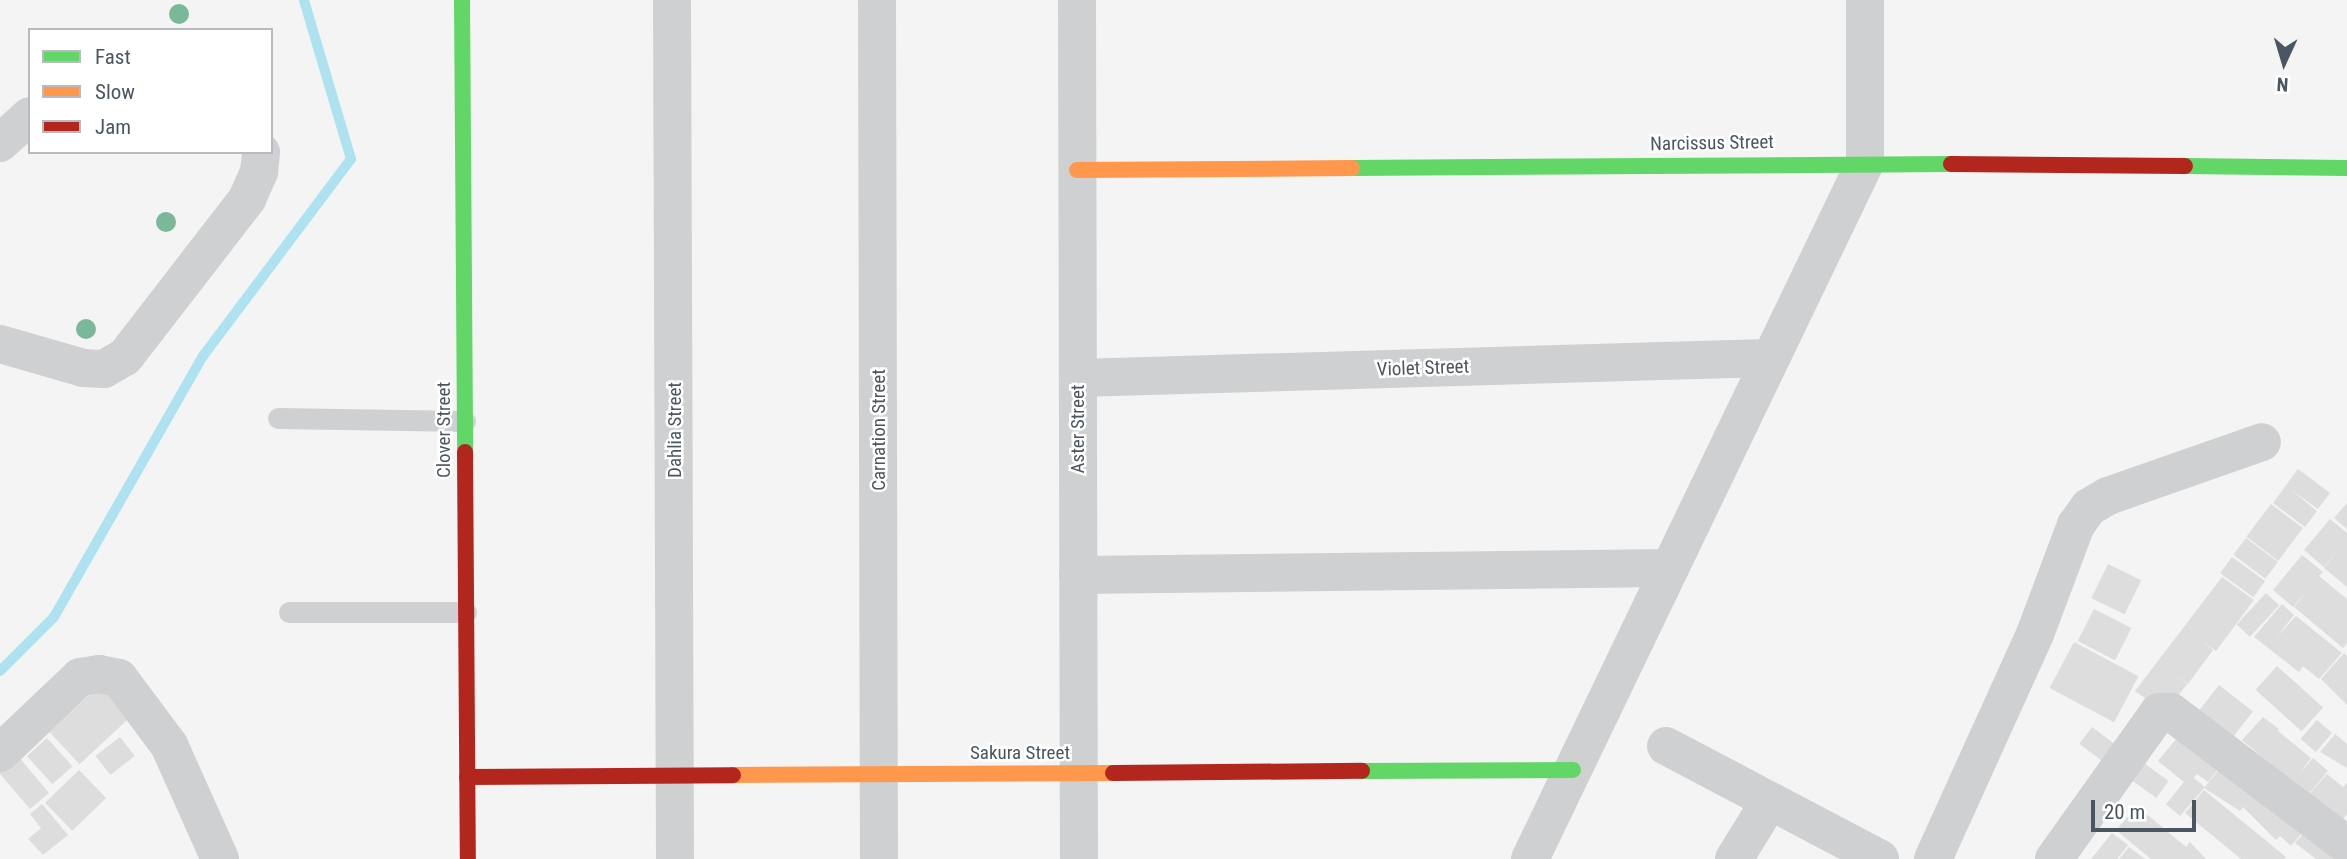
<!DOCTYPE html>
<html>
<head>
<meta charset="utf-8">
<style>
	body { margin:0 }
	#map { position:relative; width:2347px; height:859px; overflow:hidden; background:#f4f4f4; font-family:"Roboto Condensed",sans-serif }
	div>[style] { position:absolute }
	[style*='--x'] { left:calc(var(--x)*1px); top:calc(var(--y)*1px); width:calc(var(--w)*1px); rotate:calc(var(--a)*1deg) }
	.stream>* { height:10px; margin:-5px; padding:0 5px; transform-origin:5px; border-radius:5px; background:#aee2f0 }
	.building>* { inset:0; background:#ddddde; transform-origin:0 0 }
	.lane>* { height:21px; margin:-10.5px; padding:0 10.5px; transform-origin:10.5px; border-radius:10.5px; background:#ced0d2 }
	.street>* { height:38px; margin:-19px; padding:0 19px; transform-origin:19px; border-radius:19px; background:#ced0d2 }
	.fast>* { height:16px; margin:-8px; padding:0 8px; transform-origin:8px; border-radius:8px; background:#63d668 }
	.slow>* { height:16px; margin:-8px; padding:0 8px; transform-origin:8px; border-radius:8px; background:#ff974d }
	.jam>* { height:16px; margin:-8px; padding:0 8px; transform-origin:8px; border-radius:8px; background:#b3261e }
	.trees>* { width:20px; height:20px; margin:-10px; border-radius:50%; background:#7ab899 }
	span { translate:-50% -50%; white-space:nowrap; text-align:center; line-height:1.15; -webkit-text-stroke:5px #fff; paint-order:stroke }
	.street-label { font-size:19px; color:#4a5661 }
	.legend { position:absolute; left:28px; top:28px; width:245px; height:126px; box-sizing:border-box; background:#fff; border:2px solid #b7bbc0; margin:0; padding:9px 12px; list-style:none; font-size:21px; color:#4a5661 }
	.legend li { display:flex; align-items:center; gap:14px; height:35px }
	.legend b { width:35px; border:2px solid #b7bbc0 }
	.north { position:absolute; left:2249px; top:28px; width:70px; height:70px; -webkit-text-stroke:5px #fff; paint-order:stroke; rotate:184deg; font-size:19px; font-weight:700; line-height:28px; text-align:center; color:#4a5661 }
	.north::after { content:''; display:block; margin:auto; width:24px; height:32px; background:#4a5661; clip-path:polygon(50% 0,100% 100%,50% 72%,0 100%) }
	.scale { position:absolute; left:2091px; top:800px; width:105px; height:32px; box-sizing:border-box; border:4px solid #4a5661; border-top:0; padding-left:9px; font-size:21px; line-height:24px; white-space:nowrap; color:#4a5661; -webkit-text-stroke:5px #fff; paint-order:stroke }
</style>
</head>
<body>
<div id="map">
	<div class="stream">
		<i style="--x:0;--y:671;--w:76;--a:-45"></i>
		<i style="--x:54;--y:617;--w:301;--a:-60.3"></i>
		<i style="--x:203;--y:356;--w:246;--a:-53.1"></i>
		<i style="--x:351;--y:159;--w:166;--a:-106.5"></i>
	</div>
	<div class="building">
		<i style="clip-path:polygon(2298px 469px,2330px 493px,2318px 509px,2290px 489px,2317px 511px,2305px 527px,2273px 503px)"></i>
		<i style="clip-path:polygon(2347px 503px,2347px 529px,2334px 518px)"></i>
		<i style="left:2271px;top:504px;width:40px;height:41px;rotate:37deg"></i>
		<i style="clip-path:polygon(2330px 519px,2347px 533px,2347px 587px,2324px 568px,2338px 550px,2324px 567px,2304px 550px)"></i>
		<i style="left:2246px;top:538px;width:40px;height:21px;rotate:37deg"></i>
		<i style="clip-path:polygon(2302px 555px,2323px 572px,2319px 576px,2347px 599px,2347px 643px,2343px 648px,2294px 607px,2310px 587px,2293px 607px,2273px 590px)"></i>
		<i style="left:2232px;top:557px;width:41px;height:20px;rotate:36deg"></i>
		<i style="left:2108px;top:564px;width:37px;height:38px;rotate:26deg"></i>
		<i style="clip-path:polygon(2222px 577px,2254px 600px,2216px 651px,2202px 641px,2213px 650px,2188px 684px,2176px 675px,2187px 684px,2174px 701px,2159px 708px,2135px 691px)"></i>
		<i style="left:2266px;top:593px;width:18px;height:43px;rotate:43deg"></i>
		<i style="clip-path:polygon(2282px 604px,2294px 615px,2277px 637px,2296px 616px,2342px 653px,2319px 679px,2303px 666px,2299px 672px,2254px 637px)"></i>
		<i style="left:2094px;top:609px;width:42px;height:36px;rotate:27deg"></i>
		<i style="left:2074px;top:642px;width:73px;height:52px;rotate:28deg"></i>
		<i style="clip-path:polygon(2344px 653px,2347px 656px,2347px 705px,2321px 679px)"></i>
		<i style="left:2277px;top:666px;width:62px;height:32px;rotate:42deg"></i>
		<i style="left:100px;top:685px;width:44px;height:69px;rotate:47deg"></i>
		<i style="left:2219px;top:685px;width:43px;height:38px;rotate:38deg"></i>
		<i style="clip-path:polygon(2263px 717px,2279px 729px,2274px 737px,2278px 731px,2311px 758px,2300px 773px,2313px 758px,2328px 771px,2308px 795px,2242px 740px)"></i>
		<i style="left:2317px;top:720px;width:20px;height:25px;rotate:41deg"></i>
		<i style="left:2092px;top:727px;width:40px;height:21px;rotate:37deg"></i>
		<i style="clip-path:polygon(2186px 727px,2227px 757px,2208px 782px,2197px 774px,2194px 778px,2205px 787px,2180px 816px,2166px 804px,2184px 782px,2158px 761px)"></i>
		<i style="clip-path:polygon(2335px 734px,2347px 744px,2347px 768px,2320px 752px)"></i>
		<i style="left:120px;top:737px;width:24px;height:31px;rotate:52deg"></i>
		<i style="left:47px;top:738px;width:38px;height:27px;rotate:48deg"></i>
		<i style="clip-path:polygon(13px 750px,49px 793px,30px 809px,0 774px,0 761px)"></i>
		<i style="clip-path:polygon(2229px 757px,2311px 822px,2291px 846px,2280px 836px,2276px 840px,2243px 807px,2240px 811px,2204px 788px)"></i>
		<i style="left:2137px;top:758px;width:39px;height:21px;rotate:36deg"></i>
		<i style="left:79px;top:770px;width:39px;height:47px;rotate:46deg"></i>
		<i style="clip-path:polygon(2327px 774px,2343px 787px,2347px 783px,2347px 814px,2342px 820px,2307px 797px)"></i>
		<i style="clip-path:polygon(2204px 790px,2286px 857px,2284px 859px,2241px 859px,2185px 813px)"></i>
		<i style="clip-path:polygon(42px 804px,68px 835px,43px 855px,28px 839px,41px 828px,30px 814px)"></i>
		<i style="clip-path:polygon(2137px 806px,2186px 847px,2190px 842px,2206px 859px,2151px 859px,2116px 830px)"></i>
		<i style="clip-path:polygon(2314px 821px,2331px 834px,2316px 851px,2332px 835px,2337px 859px,2316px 859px,2295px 843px)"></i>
		<i style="clip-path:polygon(2112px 833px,2128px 845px,2117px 859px,2091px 859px)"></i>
		<i style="clip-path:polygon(2129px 847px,2145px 859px,2119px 859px)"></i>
	</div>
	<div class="lane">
		<i style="--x:278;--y:418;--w:187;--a:0.9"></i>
		<i style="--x:289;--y:612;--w:177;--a:0"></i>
	</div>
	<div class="street">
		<i style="--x:672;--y:0;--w:859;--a:89.8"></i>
		<i style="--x:877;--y:0;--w:859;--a:89.87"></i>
		<i style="--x:1077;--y:0;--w:859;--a:89.87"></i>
		<i style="--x:0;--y:143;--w:40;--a:-42"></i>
		<i style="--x:0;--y:344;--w:86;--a:16.1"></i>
		<i style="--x:83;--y:368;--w:21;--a:3"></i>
		<i style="--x:104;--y:369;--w:24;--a:-30"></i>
		<i style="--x:125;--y:357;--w:200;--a:-52.3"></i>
		<i style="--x:247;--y:199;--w:30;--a:-66"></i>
		<i style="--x:259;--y:172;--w:20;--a:-84"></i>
		<i style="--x:1078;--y:378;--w:689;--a:-1.66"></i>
		<i style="--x:1078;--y:575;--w:592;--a:-0.68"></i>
		<i style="--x:1666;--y:746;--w:242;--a:27.8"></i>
		<i style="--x:0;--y:753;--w:110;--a:-43.5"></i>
		<i style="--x:80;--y:677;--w:19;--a:-9"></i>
		<i style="--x:99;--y:674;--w:20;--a:11"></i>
		<i style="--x:119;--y:678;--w:84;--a:53.3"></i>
		<i style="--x:169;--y:745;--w:125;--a:65.9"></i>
		<i style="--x:1530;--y:859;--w:772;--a:-64.3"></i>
		<i style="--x:1865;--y:163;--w:163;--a:-90"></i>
		<i style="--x:1734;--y:859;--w:67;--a:-58.4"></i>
		<i style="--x:1933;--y:859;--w:247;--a:-65.6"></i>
		<i style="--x:2035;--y:634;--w:116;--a:-69.4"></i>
		<i style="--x:2076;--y:525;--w:22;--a:-54"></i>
		<i style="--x:2089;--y:507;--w:22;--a:-30"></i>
		<i style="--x:2108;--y:496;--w:163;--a:-19.3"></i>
		<i style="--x:2054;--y:859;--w:181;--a:-54.5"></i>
		<i style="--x:2159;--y:712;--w:12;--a:0"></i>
		<i style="--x:2171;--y:712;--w:221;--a:37.1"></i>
	</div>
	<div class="fast">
		<i style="--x:462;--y:0;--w:452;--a:89.6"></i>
		<i style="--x:2185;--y:166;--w:162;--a:0.7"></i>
		<i style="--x:1352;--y:168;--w:599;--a:-0.38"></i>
		<i style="--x:1362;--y:771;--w:211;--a:-0.3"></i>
	</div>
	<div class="slow">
		<i style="--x:1077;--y:170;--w:275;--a:-0.4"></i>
		<i style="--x:733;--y:775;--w:380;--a:-0.3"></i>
	</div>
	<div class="jam">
		<i style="--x:1951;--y:164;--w:234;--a:0.5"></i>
		<i style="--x:465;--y:452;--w:407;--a:89.6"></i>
		<i style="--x:1113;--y:773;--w:249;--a:-0.5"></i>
		<i style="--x:467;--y:777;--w:266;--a:-0.4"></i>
	</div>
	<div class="trees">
		<i style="left:179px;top:14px"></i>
		<i style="left:166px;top:222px"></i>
		<i style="left:86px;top:329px"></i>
	</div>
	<div class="street-label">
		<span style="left:1712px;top:143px;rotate:-1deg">Narcissus Street</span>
		<span style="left:1423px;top:368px;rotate:-2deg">Violet Street</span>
		<span style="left:1078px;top:429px;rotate:-90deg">Aster Street</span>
		<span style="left:444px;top:430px;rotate:-90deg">Clover Street</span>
		<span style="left:675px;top:430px;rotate:-90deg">Dahlia Street</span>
		<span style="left:879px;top:430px;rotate:-90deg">Carnation Street</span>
		<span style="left:1020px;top:753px">Sakura Street</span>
	</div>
	<ul class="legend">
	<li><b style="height:9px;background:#63d668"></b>Fast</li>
	<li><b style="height:9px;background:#ff974d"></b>Slow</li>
	<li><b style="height:9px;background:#b3261e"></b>Jam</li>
	</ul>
	<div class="north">N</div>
	<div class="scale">20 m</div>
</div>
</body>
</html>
